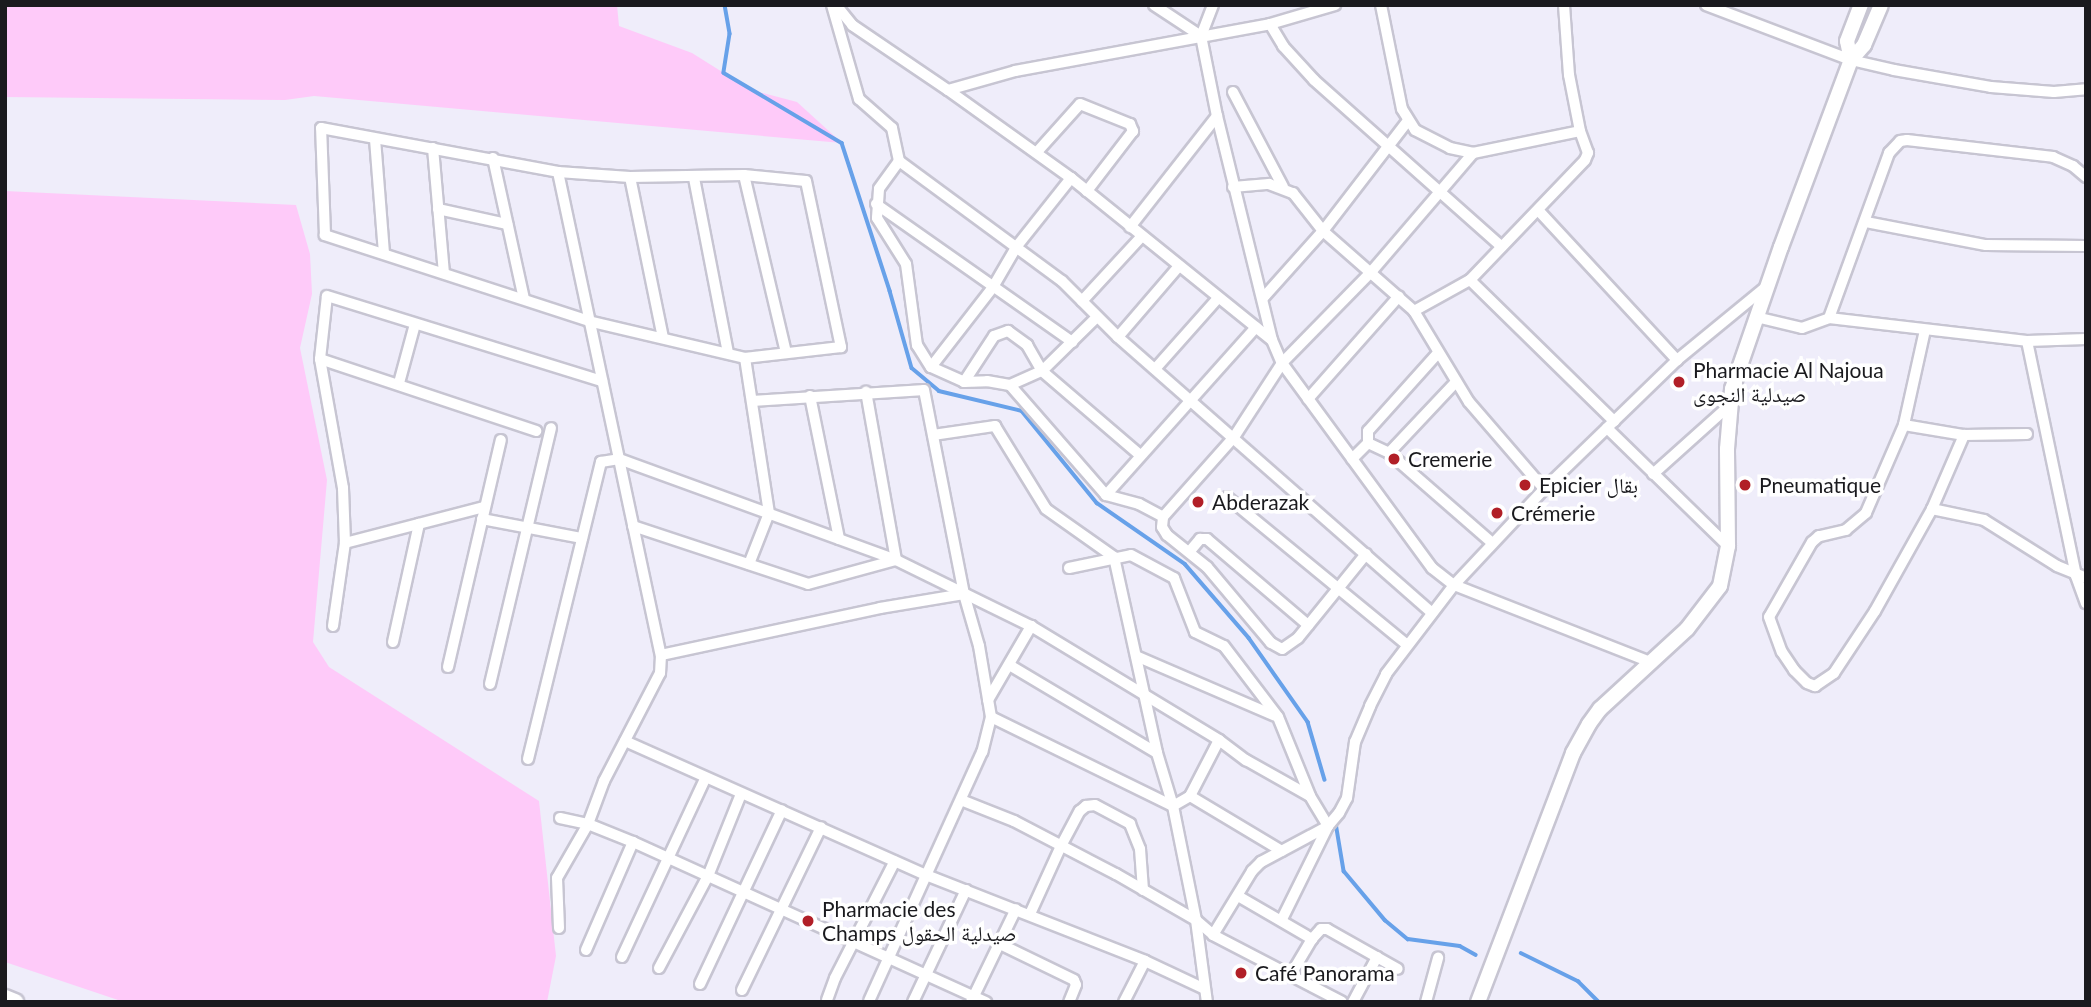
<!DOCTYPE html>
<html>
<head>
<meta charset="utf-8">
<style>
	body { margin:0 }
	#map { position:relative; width:2091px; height:1007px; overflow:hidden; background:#efedfa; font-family:Lato,"Noto Naskh Arabic",sans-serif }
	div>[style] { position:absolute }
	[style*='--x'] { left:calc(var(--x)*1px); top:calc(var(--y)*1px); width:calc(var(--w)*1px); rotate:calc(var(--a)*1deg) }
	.green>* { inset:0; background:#fecaf9 }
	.stream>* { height:3.5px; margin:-1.75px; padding:0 1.75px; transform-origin:1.75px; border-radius:1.75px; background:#67a1e9 }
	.roads { filter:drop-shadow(2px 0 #c7c5d2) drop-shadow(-2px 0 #c7c5d2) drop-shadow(0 2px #c7c5d2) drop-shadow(0 -2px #c7c5d2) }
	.minor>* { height:10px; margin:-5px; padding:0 5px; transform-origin:5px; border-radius:5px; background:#fff }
	.tertiary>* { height:14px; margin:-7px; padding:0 7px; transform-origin:7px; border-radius:7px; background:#fff }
	.secondary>* { height:16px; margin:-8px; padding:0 8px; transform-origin:8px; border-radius:8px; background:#fff }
	.dots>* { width:19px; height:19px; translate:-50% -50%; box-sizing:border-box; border:4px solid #fff; border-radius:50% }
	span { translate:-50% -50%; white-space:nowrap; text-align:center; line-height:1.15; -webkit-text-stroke:7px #fff; paint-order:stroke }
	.poi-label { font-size:21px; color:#1a1a1e }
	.left { translate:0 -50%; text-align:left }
	.frame { position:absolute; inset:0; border:7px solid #1a1a1e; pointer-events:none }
</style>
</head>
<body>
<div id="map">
	<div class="green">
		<i style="clip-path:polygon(5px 5px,617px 5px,619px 26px,692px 53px,751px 90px,797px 102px,842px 143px,314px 96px,285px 100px,5px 97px)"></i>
		<i style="clip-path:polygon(5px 191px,296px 205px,310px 254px,312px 294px,300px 348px,327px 480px,313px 642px,329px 667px,539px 801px,556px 956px,547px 1002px,124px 1002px,5px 962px)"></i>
	</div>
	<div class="stream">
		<i style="--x:725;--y:5;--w:29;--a:80"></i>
		<i style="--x:730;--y:34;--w:39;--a:99"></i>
		<i style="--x:724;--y:73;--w:137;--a:30.7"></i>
		<i style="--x:842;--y:143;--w:156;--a:72"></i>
		<i style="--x:890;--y:291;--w:80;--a:74.1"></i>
		<i style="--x:912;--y:368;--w:35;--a:40"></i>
		<i style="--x:939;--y:391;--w:85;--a:13.5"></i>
		<i style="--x:1022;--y:411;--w:119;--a:50.8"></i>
		<i style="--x:1097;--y:503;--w:107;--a:34.7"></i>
		<i style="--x:1185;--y:564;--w:98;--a:49.1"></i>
		<i style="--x:1249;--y:638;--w:103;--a:54.9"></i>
		<i style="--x:1308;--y:722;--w:60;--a:73.7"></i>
		<i style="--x:1336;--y:823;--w:49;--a:80.5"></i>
		<i style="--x:1344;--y:871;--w:64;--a:50.1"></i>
		<i style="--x:1385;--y:920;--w:30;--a:40"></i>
		<i style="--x:1408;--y:939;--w:52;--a:7.7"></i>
		<i style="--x:1460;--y:946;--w:18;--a:29"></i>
		<i style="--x:1521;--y:953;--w:64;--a:26.2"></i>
		<i style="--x:1578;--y:981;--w:30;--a:45"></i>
	</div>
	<div class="roads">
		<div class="minor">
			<i style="--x:832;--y:5;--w:98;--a:74"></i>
			<i style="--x:859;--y:99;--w:44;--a:41.3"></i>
			<i style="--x:892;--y:128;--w:34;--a:78"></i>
			<i style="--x:899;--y:161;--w:34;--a:126"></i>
			<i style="--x:879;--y:189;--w:29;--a:94"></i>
			<i style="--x:877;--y:218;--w:54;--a:57.8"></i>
			<i style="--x:906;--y:264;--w:82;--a:82.3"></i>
			<i style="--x:917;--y:345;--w:26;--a:58"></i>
			<i style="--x:931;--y:367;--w:36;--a:24"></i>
			<i style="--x:964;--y:382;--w:23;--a:-2"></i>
			<i style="--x:987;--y:381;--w:23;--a:10"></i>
			<i style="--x:1010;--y:385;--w:146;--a:48.9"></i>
			<i style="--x:1106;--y:495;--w:34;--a:15"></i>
			<i style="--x:1139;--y:504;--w:27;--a:28"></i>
			<i style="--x:836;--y:5;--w:26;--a:51"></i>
			<i style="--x:852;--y:25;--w:116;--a:34.1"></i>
			<i style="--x:948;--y:90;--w:70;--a:-15.8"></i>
			<i style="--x:1015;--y:71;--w:259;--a:-10.4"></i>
			<i style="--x:1270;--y:24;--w:68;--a:-16.3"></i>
			<i style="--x:1154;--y:5;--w:56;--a:33.4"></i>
			<i style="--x:1213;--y:5;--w:33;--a:111"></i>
			<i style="--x:1201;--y:36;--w:82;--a:78.7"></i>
			<i style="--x:1217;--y:116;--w:231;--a:76.2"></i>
			<i style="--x:1272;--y:340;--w:25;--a:67"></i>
			<i style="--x:1282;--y:363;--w:254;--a:53.8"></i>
			<i style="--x:1432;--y:568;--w:28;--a:38"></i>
			<i style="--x:1454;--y:585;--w:211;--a:21.4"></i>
			<i style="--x:1381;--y:5;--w:106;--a:78.6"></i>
			<i style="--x:1402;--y:109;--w:25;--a:58"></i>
			<i style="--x:1415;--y:130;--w:39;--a:27"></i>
			<i style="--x:1450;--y:148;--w:24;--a:12"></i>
			<i style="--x:1473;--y:153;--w:109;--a:-11.6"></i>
			<i style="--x:1706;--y:5;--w:155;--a:20.8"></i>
			<i style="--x:1851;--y:60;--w:44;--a:13.1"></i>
			<i style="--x:1894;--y:70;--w:98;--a:9.9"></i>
			<i style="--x:1991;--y:87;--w:63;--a:4.5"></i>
			<i style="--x:2054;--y:92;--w:32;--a:-5"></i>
			<i style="--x:1270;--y:24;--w:26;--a:59"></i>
			<i style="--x:1283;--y:46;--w:46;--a:47.6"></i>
			<i style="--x:1314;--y:80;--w:251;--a:41.6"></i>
			<i style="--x:948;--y:90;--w:151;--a:35.6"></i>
			<i style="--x:1071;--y:178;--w:258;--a:38.9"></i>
			<i style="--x:1233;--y:92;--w:107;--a:62.2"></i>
			<i style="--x:321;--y:128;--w:241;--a:10.5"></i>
			<i style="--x:558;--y:172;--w:72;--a:4"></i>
			<i style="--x:630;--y:177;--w:114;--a:-1"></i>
			<i style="--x:744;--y:175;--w:62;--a:5.5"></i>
			<i style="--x:806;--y:181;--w:170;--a:78.1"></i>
			<i style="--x:841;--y:347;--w:97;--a:173.5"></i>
			<i style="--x:745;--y:358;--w:160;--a:-166.7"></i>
			<i style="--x:589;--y:321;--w:278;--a:-162"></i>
			<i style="--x:325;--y:235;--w:107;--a:-92.1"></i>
			<i style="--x:375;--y:139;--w:115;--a:85.5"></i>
			<i style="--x:433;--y:148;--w:125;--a:85"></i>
			<i style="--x:1037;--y:152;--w:64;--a:-48.1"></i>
			<i style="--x:1080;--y:104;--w:54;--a:21.8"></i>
			<i style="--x:1130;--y:124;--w:8;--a:67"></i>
			<i style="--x:1133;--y:131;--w:76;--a:127.5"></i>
			<i style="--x:493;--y:158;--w:144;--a:77.6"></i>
			<i style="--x:899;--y:161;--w:202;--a:36.4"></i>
			<i style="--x:1062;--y:281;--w:79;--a:45"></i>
			<i style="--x:1118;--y:337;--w:418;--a:41.3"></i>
			<i style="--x:558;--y:172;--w:494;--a:78"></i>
			<i style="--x:661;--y:655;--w:18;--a:93"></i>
			<i style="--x:660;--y:673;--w:122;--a:117.4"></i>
			<i style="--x:604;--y:781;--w:46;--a:110.4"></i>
			<i style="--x:588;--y:824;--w:62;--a:119.9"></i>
			<i style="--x:557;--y:878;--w:50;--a:87.7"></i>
			<i style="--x:744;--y:175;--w:183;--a:76.7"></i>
			<i style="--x:630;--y:177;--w:164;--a:78.4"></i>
			<i style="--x:694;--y:178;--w:178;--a:79"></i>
			<i style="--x:1233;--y:187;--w:36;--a:-5"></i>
			<i style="--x:1269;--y:184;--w:26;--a:21"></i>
			<i style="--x:1293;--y:193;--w:48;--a:51.7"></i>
			<i style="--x:1323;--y:231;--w:121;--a:41.3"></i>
			<i style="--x:1414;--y:311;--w:64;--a:-29"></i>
			<i style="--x:1470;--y:280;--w:166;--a:-46.2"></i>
			<i style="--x:1585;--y:160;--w:8;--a:-67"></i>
			<i style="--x:1588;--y:153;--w:23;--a:-110"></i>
			<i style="--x:1580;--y:131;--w:57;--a:-101.1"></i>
			<i style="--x:1569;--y:75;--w:70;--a:-94.1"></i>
			<i style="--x:876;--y:204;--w:240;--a:35.1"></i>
			<i style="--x:438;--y:209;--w:71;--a:12.3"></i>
			<i style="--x:1538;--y:210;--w:205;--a:47.2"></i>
			<i style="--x:1866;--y:222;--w:122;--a:10.9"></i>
			<i style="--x:1986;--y:245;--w:100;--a:0.6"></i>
			<i style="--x:1130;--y:227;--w:141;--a:-51.9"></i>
			<i style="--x:1470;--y:280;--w:202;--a:44.4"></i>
			<i style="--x:1263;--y:298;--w:90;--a:-48.2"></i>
			<i style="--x:1323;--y:231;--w:138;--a:-52.4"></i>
			<i style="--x:1082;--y:301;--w:87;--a:-47.3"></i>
			<i style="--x:1414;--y:311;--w:106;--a:58.9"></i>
			<i style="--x:1469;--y:402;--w:115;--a:49.2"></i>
			<i style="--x:1756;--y:317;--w:47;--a:13.4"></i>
			<i style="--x:1802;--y:328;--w:29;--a:-20"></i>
			<i style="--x:1829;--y:318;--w:199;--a:6.6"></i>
			<i style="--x:2027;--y:341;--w:59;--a:-1.9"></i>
			<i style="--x:1829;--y:318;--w:176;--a:-70"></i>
			<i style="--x:1889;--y:153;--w:16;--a:-47"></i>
			<i style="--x:1900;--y:141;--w:7;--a:-8"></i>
			<i style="--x:1907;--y:140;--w:147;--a:6.6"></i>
			<i style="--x:2053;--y:157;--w:22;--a:24"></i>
			<i style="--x:2073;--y:166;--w:17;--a:40"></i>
			<i style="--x:1925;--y:330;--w:97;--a:102.5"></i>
			<i style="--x:1904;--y:425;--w:96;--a:113.4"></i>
			<i style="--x:1866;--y:513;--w:26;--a:140"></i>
			<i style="--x:1846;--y:530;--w:28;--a:167"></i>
			<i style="--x:1819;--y:536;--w:9;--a:139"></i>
			<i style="--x:1812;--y:542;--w:86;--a:119.8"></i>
			<i style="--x:1769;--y:617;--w:37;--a:70"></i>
			<i style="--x:1782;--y:652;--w:22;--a:56"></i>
			<i style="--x:1794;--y:670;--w:18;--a:45"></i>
			<i style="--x:1807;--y:683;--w:9;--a:21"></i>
			<i style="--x:1815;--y:686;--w:23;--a:-34"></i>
			<i style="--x:1834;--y:673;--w:74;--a:-56.5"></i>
			<i style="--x:1875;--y:611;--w:117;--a:-60.8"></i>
			<i style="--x:1932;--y:509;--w:81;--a:-66.6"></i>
			<i style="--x:1118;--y:337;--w:94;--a:-49.3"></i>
			<i style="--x:2027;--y:341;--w:240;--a:78.2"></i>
			<i style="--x:2076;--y:576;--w:29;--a:70"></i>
			<i style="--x:745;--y:358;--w:157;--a:81.2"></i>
			<i style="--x:769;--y:513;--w:55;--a:111.4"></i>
			<i style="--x:320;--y:359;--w:228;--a:18.4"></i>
			<i style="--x:931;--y:367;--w:101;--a:-52.2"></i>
			<i style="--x:993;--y:287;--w:48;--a:-59.7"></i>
			<i style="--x:1017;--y:246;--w:87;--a:-51.5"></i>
			<i style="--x:1155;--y:369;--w:95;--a:-48.4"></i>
			<i style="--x:964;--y:382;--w:55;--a:-56.9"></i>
			<i style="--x:994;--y:336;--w:15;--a:-20"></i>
			<i style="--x:1008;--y:331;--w:24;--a:36"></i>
			<i style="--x:1027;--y:345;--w:30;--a:60"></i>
			<i style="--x:1042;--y:371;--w:130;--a:40.6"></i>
			<i style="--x:399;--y:383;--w:61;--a:-74.8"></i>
			<i style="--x:1010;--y:385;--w:35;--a:-24"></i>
			<i style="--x:1042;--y:371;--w:77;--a:-44.5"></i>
			<i style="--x:810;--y:396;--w:146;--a:78.5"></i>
			<i style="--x:1308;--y:399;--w:137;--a:-48.5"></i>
			<i style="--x:753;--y:401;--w:171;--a:-3.7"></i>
			<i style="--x:924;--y:390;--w:208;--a:78.9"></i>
			<i style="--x:964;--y:594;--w:54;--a:73.9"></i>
			<i style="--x:979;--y:646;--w:72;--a:80.4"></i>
			<i style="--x:991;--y:717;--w:36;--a:104"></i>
			<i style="--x:982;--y:752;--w:273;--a:114.4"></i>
			<i style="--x:1904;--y:425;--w:61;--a:9.5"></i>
			<i style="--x:1964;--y:435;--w:63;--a:-0.9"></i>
			<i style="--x:1607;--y:428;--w:169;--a:44.3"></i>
			<i style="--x:933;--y:435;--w:63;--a:-8.3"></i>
			<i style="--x:995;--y:426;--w:97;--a:58.4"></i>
			<i style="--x:1046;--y:509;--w:83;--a:35.2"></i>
			<i style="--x:1114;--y:557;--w:201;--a:77.6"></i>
			<i style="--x:1157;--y:753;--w:55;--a:73.2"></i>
			<i style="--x:1173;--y:806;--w:116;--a:78.6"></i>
			<i style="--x:1196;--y:920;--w:83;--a:82.4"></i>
			<i style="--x:1368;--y:443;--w:12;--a:-90"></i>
			<i style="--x:1368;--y:431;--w:105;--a:-48.1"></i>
			<i style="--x:1389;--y:453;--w:98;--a:-46.7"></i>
			<i style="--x:1352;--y:459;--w:23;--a:-45"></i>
			<i style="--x:1368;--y:443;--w:23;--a:25"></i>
			<i style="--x:1389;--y:453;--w:137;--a:41.1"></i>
			<i style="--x:1653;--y:474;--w:105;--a:-41.9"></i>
			<i style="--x:1106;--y:495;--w:225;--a:-48.2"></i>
			<i style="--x:1227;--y:497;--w:233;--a:39.4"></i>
			<i style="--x:1932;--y:509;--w:53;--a:11.9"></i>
			<i style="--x:1984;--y:520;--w:86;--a:32.2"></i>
			<i style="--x:2057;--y:566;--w:31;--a:22"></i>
			<i style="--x:482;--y:519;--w:102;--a:10.8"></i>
			<i style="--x:633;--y:526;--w:184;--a:18.3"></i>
			<i style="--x:808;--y:584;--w:91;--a:-15.3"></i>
			<i style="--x:896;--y:560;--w:171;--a:-100.1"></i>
			<i style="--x:345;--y:543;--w:144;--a:-14.5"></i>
			<i style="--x:1190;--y:551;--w:16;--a:-50"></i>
			<i style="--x:1200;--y:539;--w:7;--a:0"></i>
			<i style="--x:1207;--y:539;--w:133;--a:40.4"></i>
			<i style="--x:1366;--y:554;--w:108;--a:129"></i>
			<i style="--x:1298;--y:638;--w:19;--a:145"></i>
			<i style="--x:1282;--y:649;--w:13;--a:-151"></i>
			<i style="--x:1271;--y:643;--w:99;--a:-130.1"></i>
			<i style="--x:1207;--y:567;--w:51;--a:-141.3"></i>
			<i style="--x:1167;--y:535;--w:9;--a:-122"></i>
			<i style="--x:1162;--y:527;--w:10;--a:-84"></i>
			<i style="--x:1163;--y:517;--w:107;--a:-48.4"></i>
			<i style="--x:1234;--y:437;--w:88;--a:-57"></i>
			<i style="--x:1282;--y:363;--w:129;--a:-45.6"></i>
			<i style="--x:1372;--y:271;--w:155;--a:-49.4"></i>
			<i style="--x:1069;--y:568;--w:63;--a:-11.8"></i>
			<i style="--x:1131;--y:555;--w:49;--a:28.1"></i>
			<i style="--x:1174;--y:578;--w:58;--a:68.7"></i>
			<i style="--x:1195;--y:632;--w:32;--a:26"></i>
			<i style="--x:1224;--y:646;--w:89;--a:52.7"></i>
			<i style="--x:1278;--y:717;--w:85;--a:67.9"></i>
			<i style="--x:333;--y:626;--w:84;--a:-81.8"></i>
			<i style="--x:345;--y:543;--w:55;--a:-92.1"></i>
			<i style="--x:343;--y:488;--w:131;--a:-100.1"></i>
			<i style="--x:320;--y:359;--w:63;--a:-83.7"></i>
			<i style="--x:327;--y:296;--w:288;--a:17.2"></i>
			<i style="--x:393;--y:642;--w:121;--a:-77.6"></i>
			<i style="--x:661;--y:655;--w:224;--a:-12.1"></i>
			<i style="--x:880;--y:608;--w:85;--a:-9.5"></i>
			<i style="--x:1136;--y:656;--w:151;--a:23.3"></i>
			<i style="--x:1011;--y:666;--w:170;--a:30.8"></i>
			<i style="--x:448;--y:667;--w:233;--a:-76.9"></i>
			<i style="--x:490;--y:684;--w:263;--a:-76.6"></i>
			<i style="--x:988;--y:700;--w:86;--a:-59.8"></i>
			<i style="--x:991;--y:717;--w:203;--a:26.1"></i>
			<i style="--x:1173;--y:806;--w:20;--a:-30"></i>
			<i style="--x:1190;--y:796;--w:63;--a:-62.6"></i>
			<i style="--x:625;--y:741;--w:329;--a:24"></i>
			<i style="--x:926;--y:875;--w:235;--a:21.4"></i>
			<i style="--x:1145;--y:961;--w:64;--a:25"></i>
			<i style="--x:528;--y:759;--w:306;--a:-76.2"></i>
			<i style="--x:601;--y:462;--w:18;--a:-9"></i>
			<i style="--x:619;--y:459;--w:295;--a:20"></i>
			<i style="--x:896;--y:560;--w:150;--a:26.1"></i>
			<i style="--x:1031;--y:626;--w:220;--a:31.2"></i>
			<i style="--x:1219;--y:740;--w:34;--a:37"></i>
			<i style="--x:1246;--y:760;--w:73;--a:29.4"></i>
			<i style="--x:1310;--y:796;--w:35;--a:59"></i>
			<i style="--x:1328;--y:826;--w:104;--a:116.3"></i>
			<i style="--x:1190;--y:796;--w:107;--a:30.9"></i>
			<i style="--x:961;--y:800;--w:57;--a:21.6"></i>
			<i style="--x:1014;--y:821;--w:115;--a:27.5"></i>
			<i style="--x:1116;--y:874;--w:92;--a:29.9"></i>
			<i style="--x:1196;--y:920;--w:23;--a:41"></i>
			<i style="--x:1213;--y:935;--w:75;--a:-58.6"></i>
			<i style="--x:1252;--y:871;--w:13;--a:-45"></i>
			<i style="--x:1261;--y:862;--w:76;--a:-28.2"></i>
			<i style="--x:1328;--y:826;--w:17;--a:-50"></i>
			<i style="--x:1339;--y:813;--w:17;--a:-62"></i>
			<i style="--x:1347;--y:798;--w:57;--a:-81.9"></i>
			<i style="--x:1355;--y:742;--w:39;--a:-67"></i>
			<i style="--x:1370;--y:706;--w:36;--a:-63"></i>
			<i style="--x:1386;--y:674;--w:112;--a:-52.6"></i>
			<i style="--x:1454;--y:585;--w:132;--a:-46.8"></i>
			<i style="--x:1544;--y:489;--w:185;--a:-44.1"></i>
			<i style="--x:1677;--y:360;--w:115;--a:-39.4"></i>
			<i style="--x:560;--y:818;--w:29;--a:12"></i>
			<i style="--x:588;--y:824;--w:48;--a:21.8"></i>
			<i style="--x:633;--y:842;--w:388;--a:24.4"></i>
			<i style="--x:1238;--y:896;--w:86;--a:30.2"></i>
			<i style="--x:1030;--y:914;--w:75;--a:-65.5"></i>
			<i style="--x:1061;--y:846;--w:40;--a:-62"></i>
			<i style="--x:1080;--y:811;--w:8;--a:-40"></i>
			<i style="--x:1086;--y:806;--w:9;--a:-6"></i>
			<i style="--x:1095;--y:805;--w:40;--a:28"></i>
			<i style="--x:1130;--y:824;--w:27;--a:68"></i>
			<i style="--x:1140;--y:849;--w:41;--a:85.8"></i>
			<i style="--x:1213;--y:935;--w:145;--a:27.4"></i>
			<i style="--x:1000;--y:944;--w:82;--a:25.9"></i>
			<i style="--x:1074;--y:980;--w:5;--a:68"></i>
			<i style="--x:1076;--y:985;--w:18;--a:112"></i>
			<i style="--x:586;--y:950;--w:118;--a:-66.5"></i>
			<i style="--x:622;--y:957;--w:196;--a:-65"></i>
			<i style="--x:659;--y:968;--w:104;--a:-62"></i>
			<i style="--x:708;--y:876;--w:88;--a:-68.1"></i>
			<i style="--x:1290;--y:976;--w:43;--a:-59.3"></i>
			<i style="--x:1312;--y:939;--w:13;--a:-48"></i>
			<i style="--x:1321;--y:929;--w:6;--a:0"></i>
			<i style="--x:1327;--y:929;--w:81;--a:29.4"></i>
			<i style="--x:700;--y:984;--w:192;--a:-64.8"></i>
			<i style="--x:742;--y:990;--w:181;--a:-64.1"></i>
			<i style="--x:827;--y:1000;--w:23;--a:-70"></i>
			<i style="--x:835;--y:978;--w:131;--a:-62.9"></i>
			<i style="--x:913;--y:1002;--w:124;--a:-64.7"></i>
			<i style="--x:971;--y:1002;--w:103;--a:-64.2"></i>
			<i style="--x:1124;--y:1002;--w:46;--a:-62.9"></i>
			<i style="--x:1353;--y:1002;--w:51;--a:-61.9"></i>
			<i style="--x:1426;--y:1002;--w:46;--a:-74.7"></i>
		</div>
		<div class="tertiary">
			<i style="--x:1851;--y:60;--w:19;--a:-102"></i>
			<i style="--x:1847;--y:41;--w:39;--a:-69"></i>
			<i style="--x:1478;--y:1002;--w:267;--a:-69.1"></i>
			<i style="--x:1573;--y:753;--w:33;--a:-61"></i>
			<i style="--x:1589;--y:724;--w:19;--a:-54"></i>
			<i style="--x:1600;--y:709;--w:118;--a:-42.6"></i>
			<i style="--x:1687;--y:629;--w:54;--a:-52.5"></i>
			<i style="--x:1720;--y:586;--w:41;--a:-78.7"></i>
			<i style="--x:1728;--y:546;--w:97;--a:-90.6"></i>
			<i style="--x:1727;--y:449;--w:60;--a:-85.2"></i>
			<i style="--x:1732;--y:389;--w:150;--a:-71"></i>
			<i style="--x:1781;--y:247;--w:200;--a:-69.5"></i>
			<i style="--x:1851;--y:60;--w:20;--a:-49"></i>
			<i style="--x:1864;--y:45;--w:43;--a:-67"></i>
		</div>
		<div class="secondary">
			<i style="--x:5;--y:998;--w:11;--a:22"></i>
		</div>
	</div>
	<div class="dots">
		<i style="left:1679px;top:382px;background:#b11f27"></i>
		<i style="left:1394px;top:459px;background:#b11f27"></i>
		<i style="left:1525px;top:485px;background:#b11f27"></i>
		<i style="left:1745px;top:485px;background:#b11f27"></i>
		<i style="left:1198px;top:502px;background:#b11f27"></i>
		<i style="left:1497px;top:513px;background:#b11f27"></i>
		<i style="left:808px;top:921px;background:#b11f27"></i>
		<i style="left:1241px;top:973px;background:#b11f27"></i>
	</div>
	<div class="poi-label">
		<span class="left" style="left:1693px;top:382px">Pharmacie Al Najoua<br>صيدلية النجوى</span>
		<span class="left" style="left:1408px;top:459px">Cremerie</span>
		<span class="left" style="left:1539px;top:485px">Epicier بقال</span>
		<span class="left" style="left:1759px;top:485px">Pneumatique</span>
		<span class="left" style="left:1212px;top:502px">Abderazak</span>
		<span class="left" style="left:1511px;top:513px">Crémerie</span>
		<span class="left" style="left:822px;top:921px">Pharmacie des<br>Champs صيدلية الحقول</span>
		<span class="left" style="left:1255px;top:973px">Café Panorama</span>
	</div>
	<div class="frame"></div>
</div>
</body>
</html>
